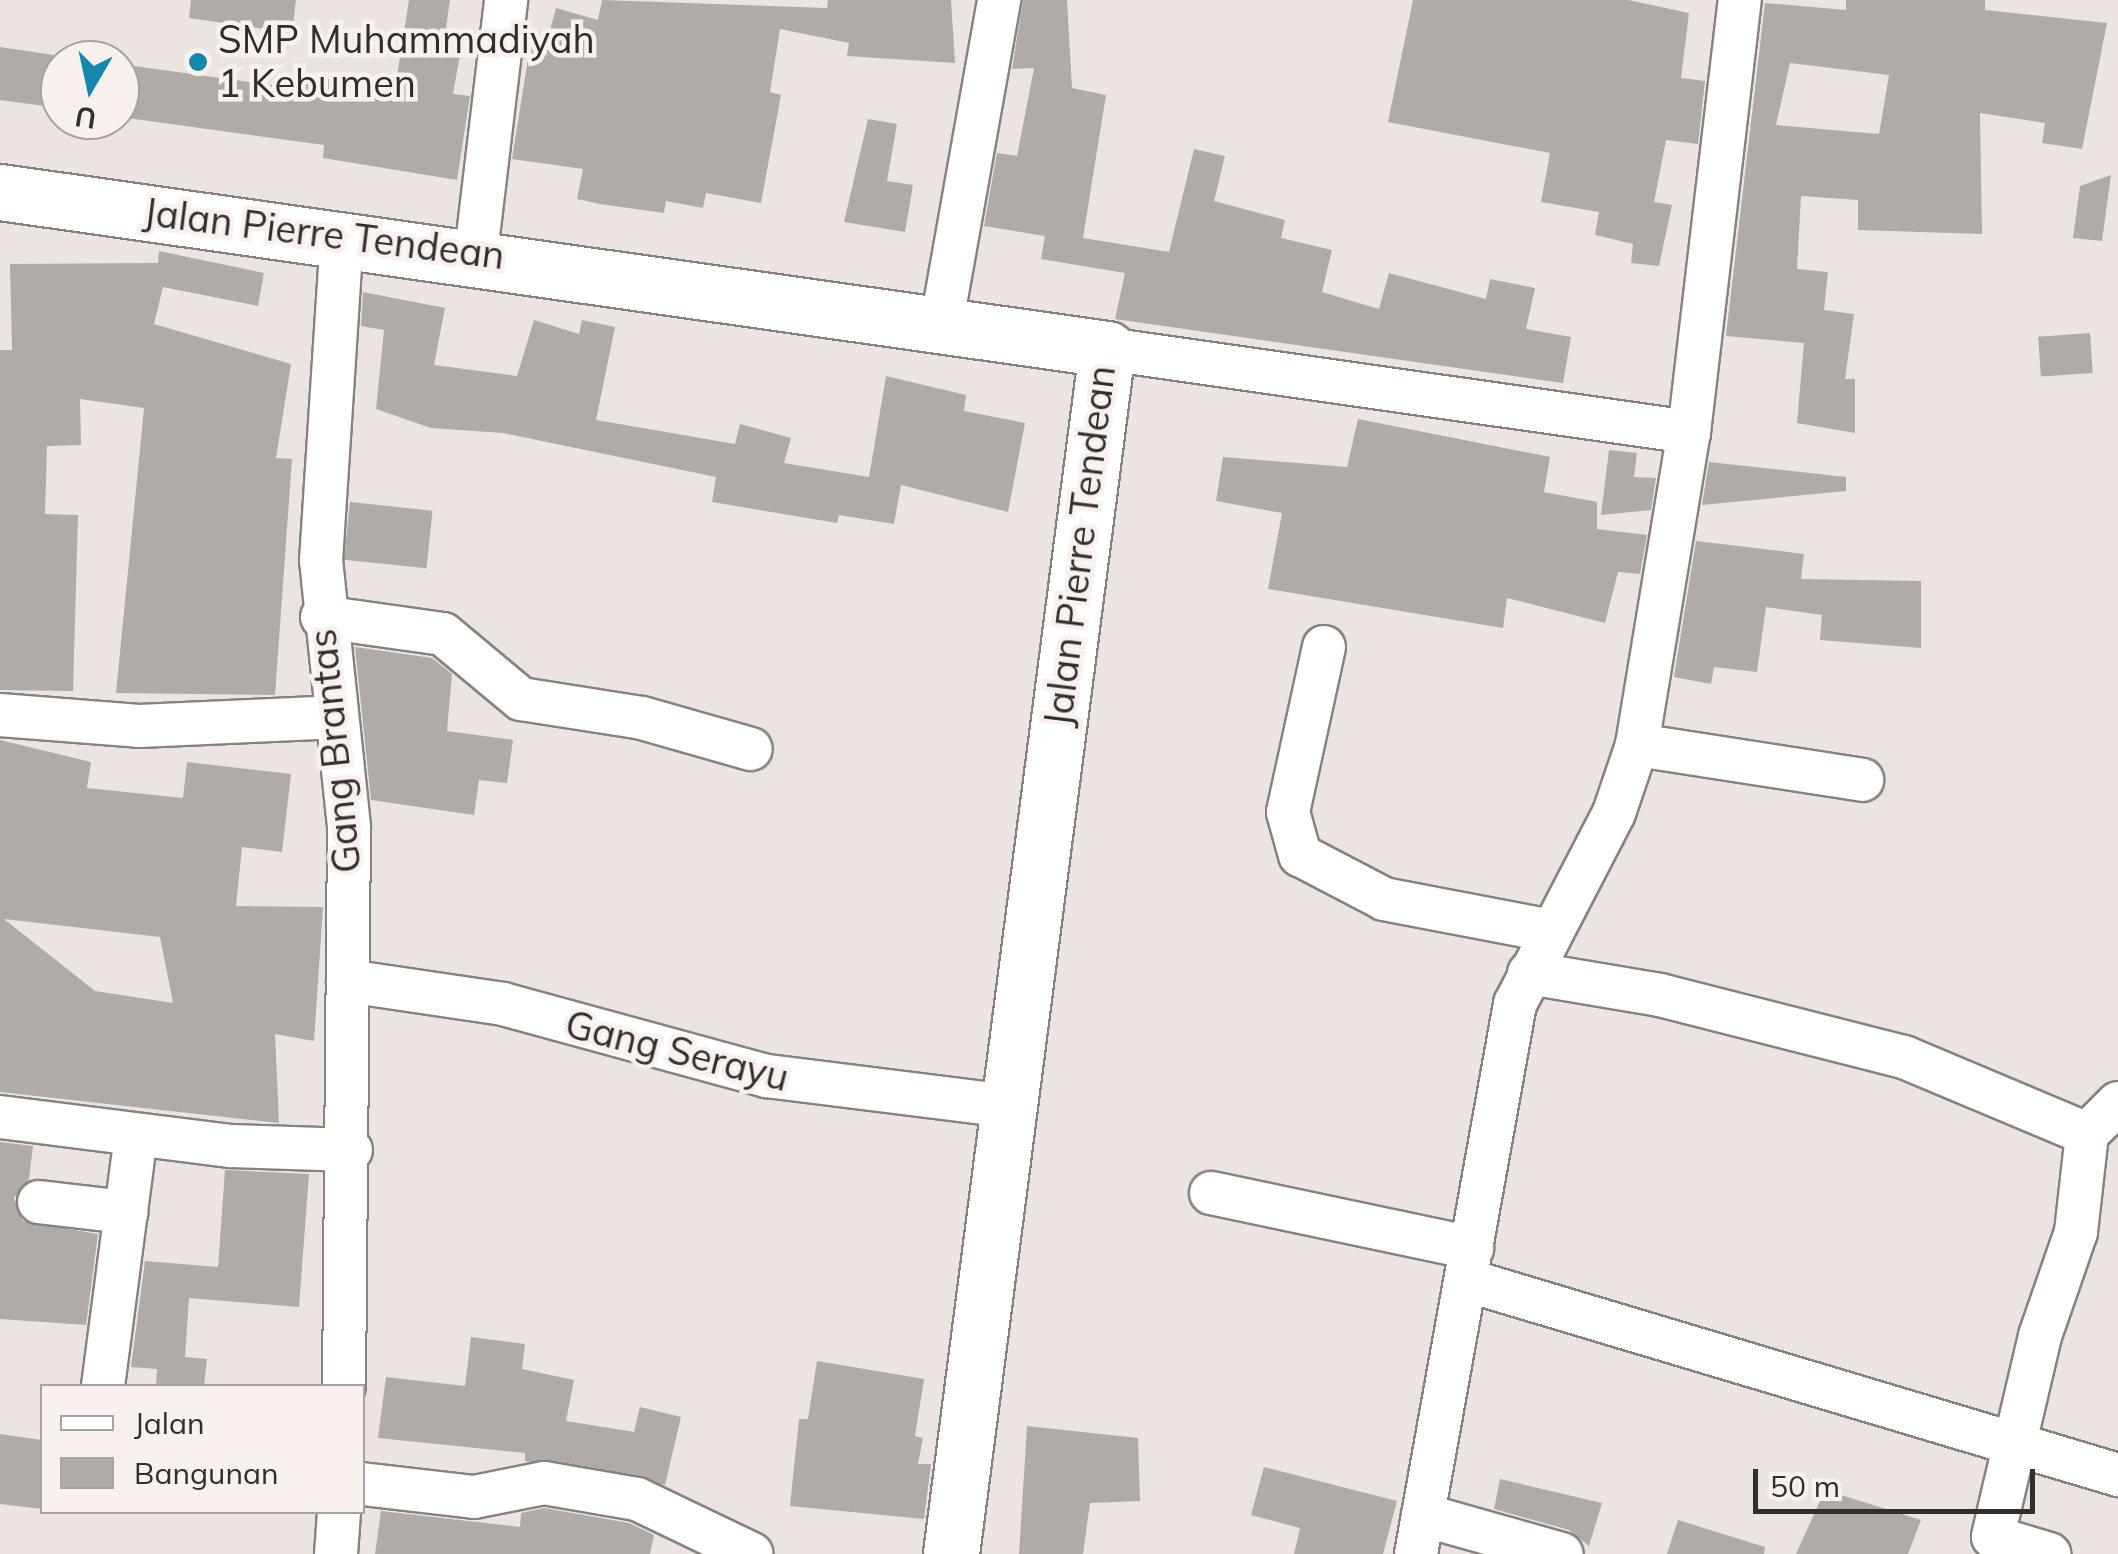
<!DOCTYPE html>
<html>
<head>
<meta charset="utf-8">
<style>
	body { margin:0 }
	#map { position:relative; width:2118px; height:1554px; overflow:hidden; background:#ebe4e0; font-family:Mulish,sans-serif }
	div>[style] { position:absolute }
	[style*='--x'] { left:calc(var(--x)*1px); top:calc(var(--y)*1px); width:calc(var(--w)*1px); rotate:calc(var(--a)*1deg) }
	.building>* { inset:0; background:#b1aba7; transform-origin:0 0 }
	.roads { filter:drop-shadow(2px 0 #88827f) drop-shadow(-2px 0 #88827f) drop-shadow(0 2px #88827f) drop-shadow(0 -2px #88827f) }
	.street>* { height:42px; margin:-21px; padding:0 21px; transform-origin:21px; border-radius:21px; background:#fff }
	.secondary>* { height:55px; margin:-27.5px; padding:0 27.5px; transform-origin:27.5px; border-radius:27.5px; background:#fff }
	.dots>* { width:28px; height:28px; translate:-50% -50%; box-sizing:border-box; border:5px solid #f8f1ed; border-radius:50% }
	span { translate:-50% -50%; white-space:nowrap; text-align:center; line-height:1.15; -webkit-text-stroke:9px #f8f1ed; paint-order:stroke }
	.poi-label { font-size:38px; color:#312e2d }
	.left { translate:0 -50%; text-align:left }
	.street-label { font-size:38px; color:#312e2d }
	.legend { position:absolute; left:40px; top:1384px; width:325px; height:130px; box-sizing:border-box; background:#f8f1ed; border:2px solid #a8a3a0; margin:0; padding:12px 18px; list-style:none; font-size:30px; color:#312e2d }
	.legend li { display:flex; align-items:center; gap:20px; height:50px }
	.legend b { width:50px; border:2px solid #a8a3a0 }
	.north { position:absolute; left:40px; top:40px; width:100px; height:100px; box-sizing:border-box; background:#f8f1ed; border:2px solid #a8a3a0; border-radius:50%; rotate:189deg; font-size:28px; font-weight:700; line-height:40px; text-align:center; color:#312e2d }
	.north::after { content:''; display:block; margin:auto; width:35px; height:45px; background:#1488ad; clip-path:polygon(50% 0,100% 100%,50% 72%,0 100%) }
	.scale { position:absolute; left:1753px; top:1469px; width:282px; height:45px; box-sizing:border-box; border:5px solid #312e2d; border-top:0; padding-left:12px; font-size:30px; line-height:35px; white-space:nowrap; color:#312e2d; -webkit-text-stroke:8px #f8f1ed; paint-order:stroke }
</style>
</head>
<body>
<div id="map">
	<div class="building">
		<i style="clip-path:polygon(191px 0,296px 0,292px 33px,189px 18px)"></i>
		<i style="clip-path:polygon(409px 0,450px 0,445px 35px,463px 38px,453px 94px,470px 96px,457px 180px,323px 158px,324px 145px,120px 117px,120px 64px,305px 90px,307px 76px,395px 89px)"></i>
		<i style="clip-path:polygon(602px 0,827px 8px,828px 0,951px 0,955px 63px,847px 56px,849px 43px,780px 29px,770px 92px,781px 95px,761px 203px,706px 193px,703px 208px,666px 201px,664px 213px,600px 204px,577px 199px,583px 169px,512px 159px,530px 46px,545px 49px,556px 8px,598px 20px)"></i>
		<i style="clip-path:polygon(1023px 0,1067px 0,1072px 88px,1106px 95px,1083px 238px,1169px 252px,1194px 149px,1225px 156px,1214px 201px,1285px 220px,1281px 238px,1332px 250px,1322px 292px,1379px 309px,1389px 273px,1486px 299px,1490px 279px,1535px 288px,1526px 329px,1571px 337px,1563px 383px,1115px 319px,1125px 273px,1041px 259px,1045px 236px,984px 226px,997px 153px,1017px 156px,1034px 68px,1012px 69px)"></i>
		<i style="clip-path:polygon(1413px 0,1628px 0,1689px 13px,1681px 78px,1705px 81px,1698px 144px,1666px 140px,1654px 202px,1672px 205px,1659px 266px,1631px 263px,1633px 244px,1595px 235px,1599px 212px,1541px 202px,1550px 153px,1388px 122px)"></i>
		<i style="clip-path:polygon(evenodd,1846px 0,1985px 0,1985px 10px,2107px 23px,2082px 149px,2042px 143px,2045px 123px,1980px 113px,1982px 234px,1858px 230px,1858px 200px,1801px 196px,1797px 269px,1828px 272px,1824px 310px,1854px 314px,1845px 379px,1855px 379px,1855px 433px,1797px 423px,1804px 343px,1726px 336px,1765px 3px,1846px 10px,1846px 0,1790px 63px,1889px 75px,1879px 134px,1776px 125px,1790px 63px)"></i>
		<i style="clip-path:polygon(0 47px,60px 56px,60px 108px,0 100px)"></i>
		<i style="clip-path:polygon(868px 119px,897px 124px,887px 181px,913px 185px,905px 232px,844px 222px)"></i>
		<i style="clip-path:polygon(2111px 175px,2102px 241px,2073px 238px,2080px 186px)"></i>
		<i style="clip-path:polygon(159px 251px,264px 273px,258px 306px,163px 287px,154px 324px,291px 364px,276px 458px,292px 459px,275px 695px,116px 693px,144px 408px,80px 399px,81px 445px,47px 446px,45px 514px,78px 515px,73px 691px,0 690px,0 350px,12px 350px,10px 264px,158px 263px)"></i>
		<i style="clip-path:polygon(363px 292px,445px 308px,434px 365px,517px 376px,534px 320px,579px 334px,582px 320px,615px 327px,596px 420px,735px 444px,740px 424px,791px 438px,784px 463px,869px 477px,886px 376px,966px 395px,964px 411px,1025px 423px,1008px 512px,901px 485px,894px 524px,839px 515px,837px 523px,712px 502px,716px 477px,503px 433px,431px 428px,376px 409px,384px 330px,361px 326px)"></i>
		<i style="left:2090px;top:333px;width:40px;height:52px;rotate:86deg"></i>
		<i style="clip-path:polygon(1358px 419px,1550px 457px,1544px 492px,1597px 502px,1597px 529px,1647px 535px,1640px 574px,1618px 572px,1605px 623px,1507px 598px,1503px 628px,1268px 589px,1282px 513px,1216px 501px,1223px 457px,1347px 467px)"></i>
		<i style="clip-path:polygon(1609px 450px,1637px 453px,1634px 477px,1656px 478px,1651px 510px,1601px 515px)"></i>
		<i style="clip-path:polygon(1709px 462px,1846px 477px,1846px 491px,1702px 505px)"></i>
		<i style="left:350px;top:502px;width:83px;height:58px;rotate:6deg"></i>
		<i style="clip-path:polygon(1696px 541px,1804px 554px,1801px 579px,1921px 581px,1921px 648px,1820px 640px,1822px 615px,1766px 607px,1757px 672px,1714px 667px,1711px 684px,1674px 677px)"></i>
		<i style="clip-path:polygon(355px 647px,432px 658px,452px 674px,447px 731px,513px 740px,507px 783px,479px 780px,474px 815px,371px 800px)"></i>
		<i style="clip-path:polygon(evenodd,0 740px,91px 762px,87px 788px,183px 798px,187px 762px,291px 774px,282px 852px,242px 847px,236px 906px,323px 907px,314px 1041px,275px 1034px,279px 1123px,0 1092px,0 740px,4px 919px,160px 937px,173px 1003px,95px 991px,4px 919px)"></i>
		<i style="clip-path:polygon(0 1142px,33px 1146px,29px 1179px,14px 1198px,23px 1221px,98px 1234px,86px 1325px,0 1319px)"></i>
		<i style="clip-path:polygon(225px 1170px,309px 1174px,299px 1307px,189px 1298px,185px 1357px,207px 1359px,204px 1386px,156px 1386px,157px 1369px,131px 1367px,145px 1261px,218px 1267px)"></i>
		<i style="clip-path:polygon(471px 1337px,525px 1344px,522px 1369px,574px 1380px,566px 1421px,634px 1432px,640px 1407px,681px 1417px,665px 1485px,525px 1461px,525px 1453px,378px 1438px,386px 1377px,465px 1386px)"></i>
		<i style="clip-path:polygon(817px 1361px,924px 1379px,915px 1436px,923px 1438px,918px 1464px,931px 1464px,924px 1519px,790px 1506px,799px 1419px,808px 1419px)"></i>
		<i style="clip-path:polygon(1027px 1426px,1138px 1438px,1140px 1501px,1090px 1503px,1083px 1554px,1019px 1554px)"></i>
		<i style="clip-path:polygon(0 1434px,42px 1440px,42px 1509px,0 1504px)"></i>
		<i style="clip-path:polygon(1264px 1467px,1397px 1501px,1383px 1554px,1294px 1554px,1300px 1528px,1251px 1515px)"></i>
		<i style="clip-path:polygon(1500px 1479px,1602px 1503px,1589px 1546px,1569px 1530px,1494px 1509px)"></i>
		<i style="clip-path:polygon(1825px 1490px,1921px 1520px,1908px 1554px,1796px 1554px)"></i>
		<i style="clip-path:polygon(544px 1508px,629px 1523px,654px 1535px,650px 1554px,375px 1554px,381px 1511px,520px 1527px,521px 1513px)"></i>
		<i style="clip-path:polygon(1678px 1520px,1765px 1547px,1764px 1554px,1667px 1554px)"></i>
	</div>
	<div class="roads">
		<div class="street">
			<i style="--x:342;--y:236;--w:325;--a:93.7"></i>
			<i style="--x:321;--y:560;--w:269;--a:84"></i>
			<i style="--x:349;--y:828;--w:558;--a:90.51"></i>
			<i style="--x:476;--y:253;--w:255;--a:-83.2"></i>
			<i style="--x:942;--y:321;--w:326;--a:-79.9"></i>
			<i style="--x:1107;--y:349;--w:588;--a:8.12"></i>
			<i style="--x:1689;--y:432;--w:435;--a:-83.3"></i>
			<i style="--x:322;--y:617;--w:122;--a:8"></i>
			<i style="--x:443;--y:634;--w:102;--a:39.8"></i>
			<i style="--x:521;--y:699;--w:122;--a:8.9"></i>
			<i style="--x:642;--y:718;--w:113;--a:15.9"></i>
			<i style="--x:1324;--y:647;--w:169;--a:102.3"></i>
			<i style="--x:1288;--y:812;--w:45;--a:74.4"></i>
			<i style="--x:1300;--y:855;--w:95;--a:27.6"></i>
			<i style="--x:1384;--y:899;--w:166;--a:10.8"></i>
			<i style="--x:0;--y:715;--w:139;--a:4.5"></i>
			<i style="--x:139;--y:726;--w:195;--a:-2.6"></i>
			<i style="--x:1637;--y:745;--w:228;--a:8.8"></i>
			<i style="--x:1529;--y:973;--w:133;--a:9.5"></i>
			<i style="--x:1660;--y:995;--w:252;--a:14.3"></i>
			<i style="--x:1904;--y:1057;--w:199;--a:22.8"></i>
			<i style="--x:2087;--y:1134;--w:99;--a:96.4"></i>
			<i style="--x:2076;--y:1232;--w:110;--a:109.1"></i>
			<i style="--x:2040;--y:1336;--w:206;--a:103.2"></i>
			<i style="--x:1993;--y:1537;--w:59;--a:16.9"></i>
			<i style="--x:348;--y:981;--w:157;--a:8.4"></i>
			<i style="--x:503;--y:1004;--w:274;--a:15.3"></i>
			<i style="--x:767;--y:1076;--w:243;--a:7.1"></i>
			<i style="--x:0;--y:1117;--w:233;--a:7.2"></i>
			<i style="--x:231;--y:1146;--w:120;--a:1.9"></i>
			<i style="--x:2087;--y:1134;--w:44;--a:-45"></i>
			<i style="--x:1211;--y:1193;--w:267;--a:11.9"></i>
			<i style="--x:39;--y:1202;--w:88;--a:6.6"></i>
			<i style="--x:1466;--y:1280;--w:681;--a:16.65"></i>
			<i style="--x:103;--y:1386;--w:252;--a:-82.5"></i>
			<i style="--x:362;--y:1484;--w:113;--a:6.6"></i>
			<i style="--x:474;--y:1497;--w:71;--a:-11.3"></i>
			<i style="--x:544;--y:1483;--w:94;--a:9.8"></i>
			<i style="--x:637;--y:1499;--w:127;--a:25.6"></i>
			<i style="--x:1423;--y:1515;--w:144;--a:15.7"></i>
			<i style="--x:336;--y:1554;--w:42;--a:-85.9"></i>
			<i style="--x:1416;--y:1554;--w:559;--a:-79.8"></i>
			<i style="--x:1515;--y:1004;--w:215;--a:-62.6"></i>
			<i style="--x:1614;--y:813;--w:72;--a:-71.3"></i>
			<i style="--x:1637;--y:745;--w:317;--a:-80.6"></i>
		</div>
		<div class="secondary">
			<i style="--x:0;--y:192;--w:1118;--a:8.07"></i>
			<i style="--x:1107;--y:349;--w:1215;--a:97.38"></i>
		</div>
	</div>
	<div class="dots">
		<i style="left:198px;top:62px;background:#1488ad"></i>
	</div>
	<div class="poi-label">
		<span class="left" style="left:218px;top:62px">SMP Muhammadiyah<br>1 Kebumen</span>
	</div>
	<div class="street-label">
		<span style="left:324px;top:234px;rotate:7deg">Jalan Pierre Tendean</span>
		<span style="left:1080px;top:546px;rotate:-83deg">Jalan Pierre Tendean</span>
		<span style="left:335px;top:751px;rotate:-96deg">Gang Brantas</span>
		<span style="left:677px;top:1051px;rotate:14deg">Gang Serayu</span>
	</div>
	<ul class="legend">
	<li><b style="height:12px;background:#fff"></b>Jalan</li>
	<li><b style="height:28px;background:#b1aba7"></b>Bangunan</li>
	</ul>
	<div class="north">U</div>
	<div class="scale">50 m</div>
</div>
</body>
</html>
